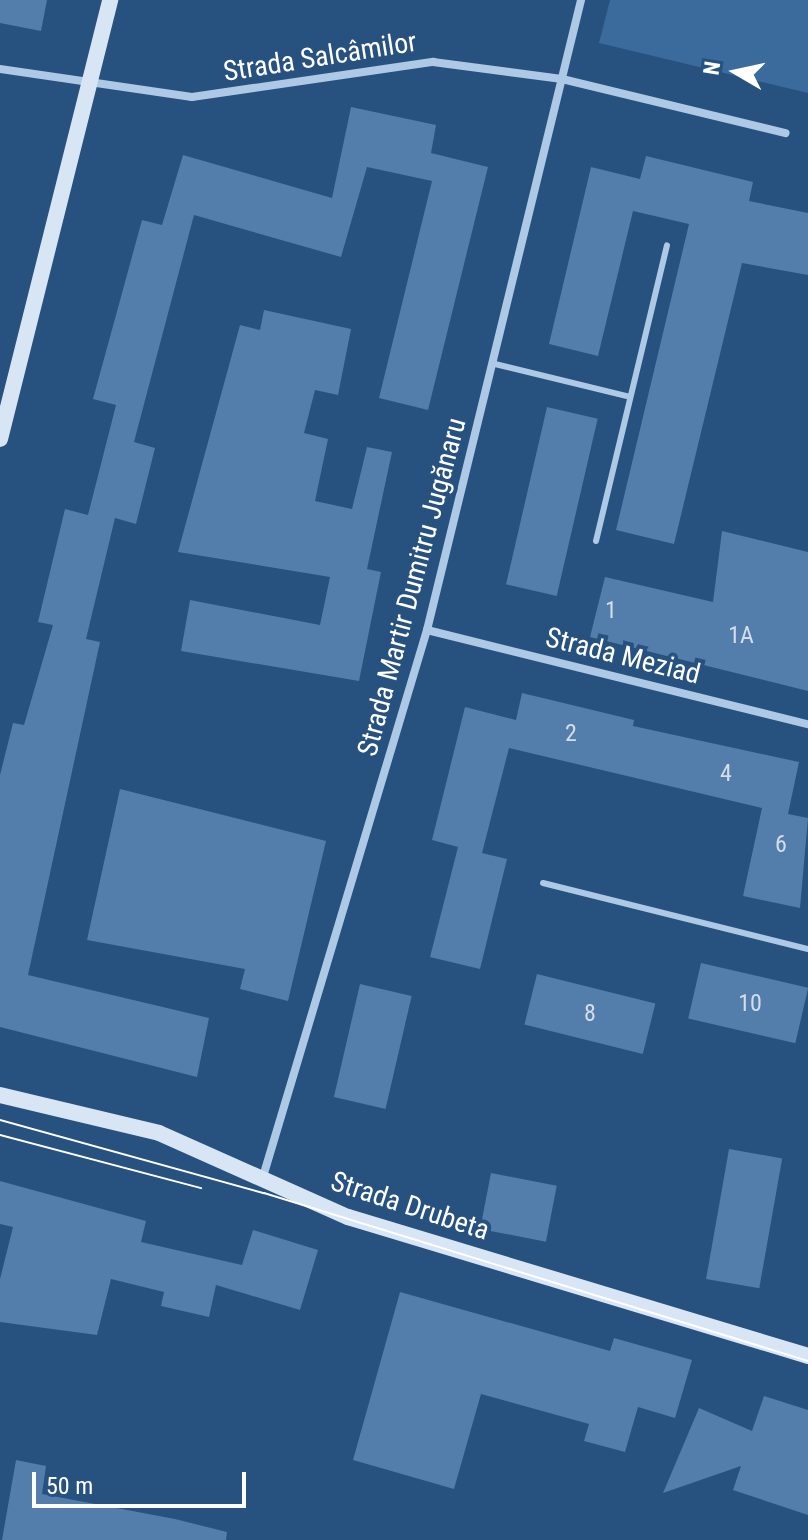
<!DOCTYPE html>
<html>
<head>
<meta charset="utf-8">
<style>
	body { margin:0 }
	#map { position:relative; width:808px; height:1540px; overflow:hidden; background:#27517f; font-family:"Roboto Condensed",sans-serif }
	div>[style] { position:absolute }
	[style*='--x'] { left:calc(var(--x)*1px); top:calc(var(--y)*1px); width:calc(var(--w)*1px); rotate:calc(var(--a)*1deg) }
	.green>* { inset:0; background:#3b6b9c }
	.building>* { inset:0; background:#537daa; transform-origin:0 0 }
	.lane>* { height:6px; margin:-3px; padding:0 3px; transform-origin:3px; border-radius:3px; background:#adc9e5 }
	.street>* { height:8px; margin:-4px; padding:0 4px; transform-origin:4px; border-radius:4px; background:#adc9e5 }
	.secondary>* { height:16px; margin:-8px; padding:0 8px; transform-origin:8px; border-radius:8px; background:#d7e5f5 }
	.tram>* { height:2px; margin:-1px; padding:0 1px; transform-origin:1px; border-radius:1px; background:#fff }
	span { translate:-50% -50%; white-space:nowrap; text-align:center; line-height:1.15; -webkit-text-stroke:8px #27517f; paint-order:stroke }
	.number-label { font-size:24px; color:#d4deea }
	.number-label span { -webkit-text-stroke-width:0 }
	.street-label { font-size:28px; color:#fff }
	.north { position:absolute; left:696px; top:32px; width:80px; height:80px; -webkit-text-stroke:6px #27517f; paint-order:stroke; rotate:279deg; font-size:22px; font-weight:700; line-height:32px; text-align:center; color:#fff }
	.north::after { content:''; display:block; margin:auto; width:28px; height:36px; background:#fff; clip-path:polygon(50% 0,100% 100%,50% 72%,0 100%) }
	.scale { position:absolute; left:32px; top:1472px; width:214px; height:36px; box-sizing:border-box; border:4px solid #fff; border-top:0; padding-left:10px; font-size:24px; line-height:28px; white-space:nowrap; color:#fff; -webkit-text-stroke:6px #27517f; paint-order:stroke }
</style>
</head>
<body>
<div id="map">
	<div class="green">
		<i style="clip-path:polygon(610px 0,808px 0,808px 93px,599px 43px)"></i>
	</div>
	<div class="building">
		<i style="clip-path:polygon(0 0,47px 0,41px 31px,0 23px)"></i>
		<i style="clip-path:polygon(351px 107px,436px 125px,431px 153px,488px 167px,428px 410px,379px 398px,432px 181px,367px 167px,341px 257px,194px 215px,134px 442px,155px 448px,136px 524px,115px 518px,86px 639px,100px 642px,28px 975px,209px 1018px,197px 1077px,0 1027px,0 775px,13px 723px,24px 725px,53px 625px,38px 622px,65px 509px,88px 515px,116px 405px,93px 399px,142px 220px,162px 225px,183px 155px,332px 198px)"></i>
		<i style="clip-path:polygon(646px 156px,753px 182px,749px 201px,808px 213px,808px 275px,742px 263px,674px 544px,616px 530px,689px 224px,633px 211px,598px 356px,549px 344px,591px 167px,640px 179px)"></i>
		<i style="clip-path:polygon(264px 310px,351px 329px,338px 395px,315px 390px,304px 433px,328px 439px,315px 501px,352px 509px,367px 447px,392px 452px,367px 569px,381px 572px,359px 681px,181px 651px,190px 600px,320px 625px,330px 577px,178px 552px,240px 325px,260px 330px)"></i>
		<i style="left:547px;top:407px;width:52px;height:182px;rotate:13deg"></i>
		<i style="clip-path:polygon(722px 531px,808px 552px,808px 691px,590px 637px,605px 577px,713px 602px)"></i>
		<i style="clip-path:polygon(522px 693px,634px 720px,633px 726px,799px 762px,788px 814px,808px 818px,800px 908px,743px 896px,762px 808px,509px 748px,482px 853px,507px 859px,480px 969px,430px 957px,458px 847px,432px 840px,465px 707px,516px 720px)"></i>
		<i style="clip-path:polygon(120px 789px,326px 841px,288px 1001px,240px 989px,245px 969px,87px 940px)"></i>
		<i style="left:701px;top:963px;width:110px;height:57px;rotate:13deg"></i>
		<i style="left:537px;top:974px;width:122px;height:52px;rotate:14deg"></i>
		<i style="left:360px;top:984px;width:53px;height:116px;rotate:13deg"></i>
		<i style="left:729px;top:1149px;width:54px;height:132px;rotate:10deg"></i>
		<i style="left:491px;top:1173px;width:67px;height:57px;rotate:11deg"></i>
		<i style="clip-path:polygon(0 1181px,146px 1221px,141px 1242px,242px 1265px,253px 1230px,318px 1250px,300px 1310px,216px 1285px,209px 1317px,161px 1306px,164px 1292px,111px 1279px,97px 1335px,0 1322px,0 1279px,13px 1227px,0 1224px)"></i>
		<i style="clip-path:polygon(400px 1292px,610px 1351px,614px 1338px,692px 1360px,675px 1418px,638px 1407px,625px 1452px,584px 1441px,589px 1424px,481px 1394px,454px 1489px,353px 1460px)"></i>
		<i style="clip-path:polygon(764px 1396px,808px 1410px,808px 1515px,733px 1490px,741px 1466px,663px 1493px,699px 1408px,752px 1431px)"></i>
		<i style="clip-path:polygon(16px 1460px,46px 1466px,42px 1494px,175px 1519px,227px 1532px,226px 1540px,2px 1540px)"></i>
	</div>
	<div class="lane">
		<i style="--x:495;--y:364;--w:139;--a:13.7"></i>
		<i style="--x:596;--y:541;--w:304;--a:-76.5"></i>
		<i style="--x:543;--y:883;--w:273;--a:14"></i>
	</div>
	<div class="street">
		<i style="--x:0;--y:69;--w:194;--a:8.3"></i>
		<i style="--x:192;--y:97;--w:244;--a:-8.3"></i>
		<i style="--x:433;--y:62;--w:130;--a:7.5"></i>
		<i style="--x:562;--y:79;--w:230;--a:13.6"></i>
		<i style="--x:427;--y:630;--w:392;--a:13.9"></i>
		<i style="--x:262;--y:1180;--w:574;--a:-73.3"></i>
		<i style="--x:427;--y:630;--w:649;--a:-76.26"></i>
	</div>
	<div class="secondary">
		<i style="--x:0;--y:439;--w:453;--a:-75.9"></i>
		<i style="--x:0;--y:1095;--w:163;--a:13.4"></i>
		<i style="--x:159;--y:1133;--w:207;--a:24"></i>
		<i style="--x:348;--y:1217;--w:481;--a:16.8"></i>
	</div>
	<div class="tram">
		<i style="--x:0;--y:1120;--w:274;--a:15.5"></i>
		<i style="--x:264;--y:1193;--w:569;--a:17.16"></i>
		<i style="--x:0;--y:1135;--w:208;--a:14.8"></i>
	</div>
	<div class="number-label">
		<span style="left:611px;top:611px">1</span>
		<span style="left:741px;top:636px">1A</span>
		<span style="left:571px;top:734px">2</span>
		<span style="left:726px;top:774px">4</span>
		<span style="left:781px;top:845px">6</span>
		<span style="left:750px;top:1004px">10</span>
		<span style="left:590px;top:1014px">8</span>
	</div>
	<div class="street-label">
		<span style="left:320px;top:57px;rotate:-9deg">Strada Salcâmilor</span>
		<span style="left:412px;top:587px;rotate:-75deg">Strada Martir Dumitru Jugănaru</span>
		<span style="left:623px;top:656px;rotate:14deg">Strada Meziad</span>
		<span style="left:410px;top:1206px;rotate:18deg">Strada Drubeta</span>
	</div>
	<div class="north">N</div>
	<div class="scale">50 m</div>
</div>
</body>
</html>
